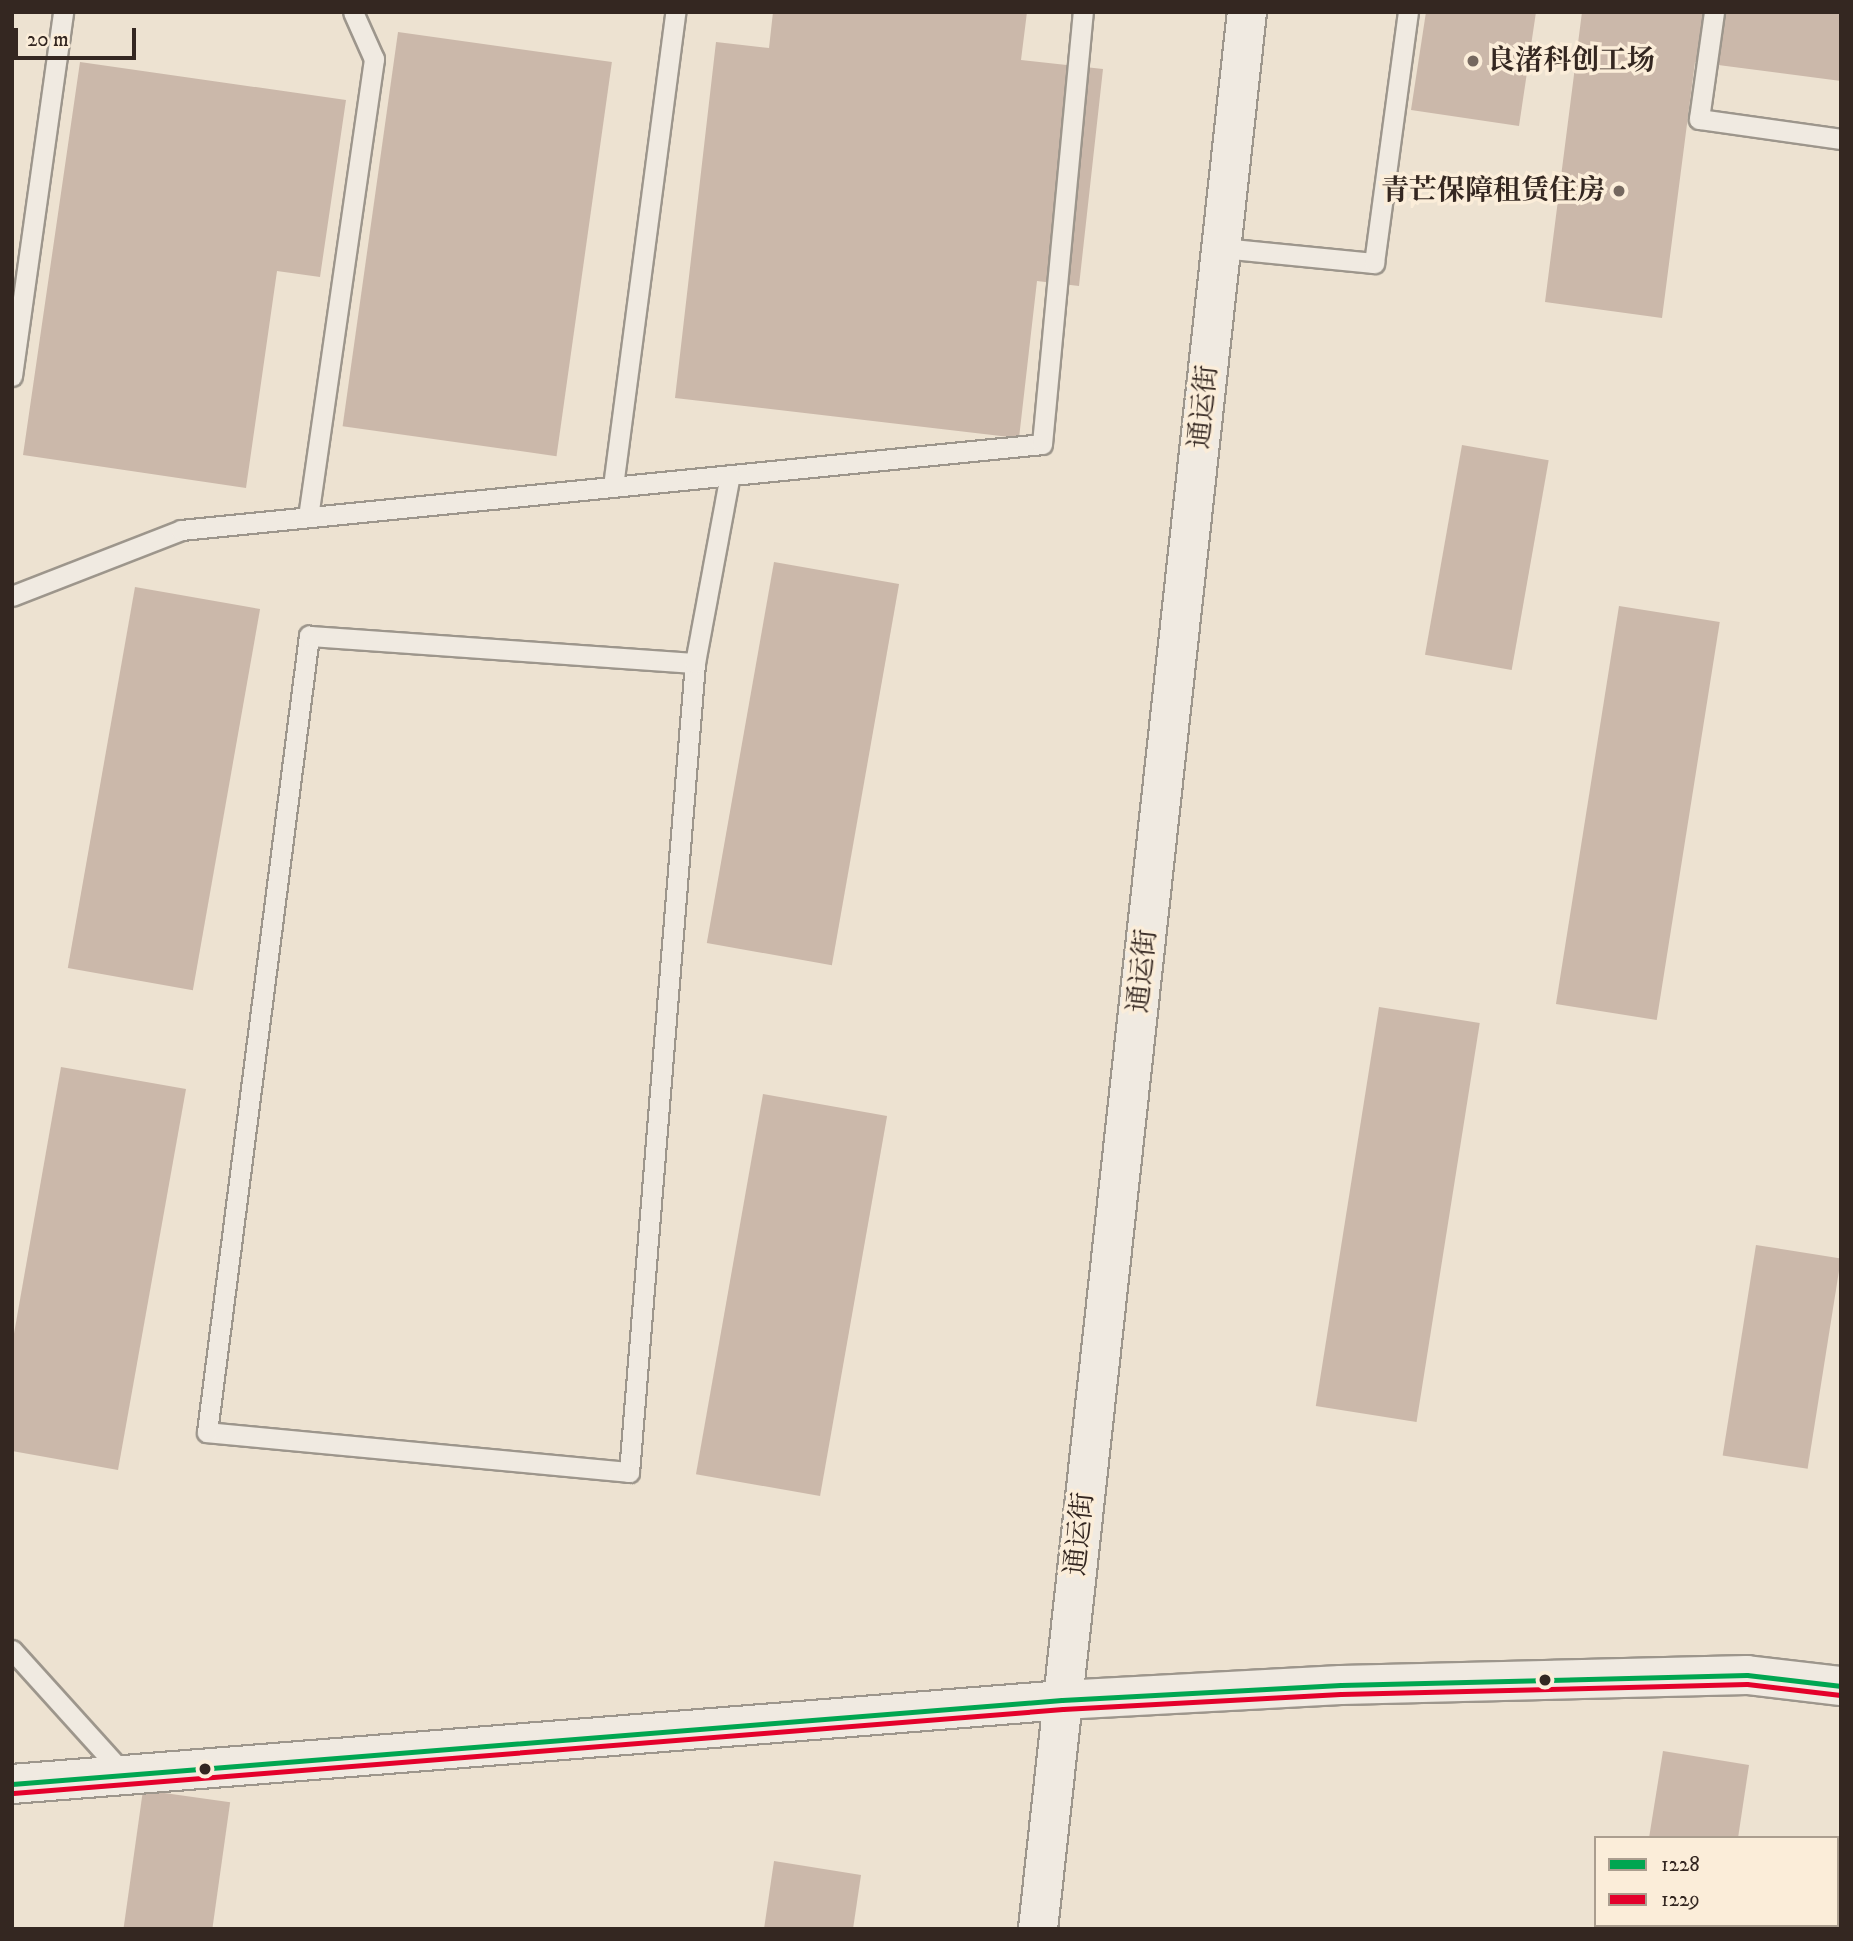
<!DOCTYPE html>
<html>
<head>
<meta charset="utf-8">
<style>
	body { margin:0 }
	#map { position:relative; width:1853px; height:1941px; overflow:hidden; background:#ede2d1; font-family:"IM FELL DW Pica","Noto Serif SC",serif }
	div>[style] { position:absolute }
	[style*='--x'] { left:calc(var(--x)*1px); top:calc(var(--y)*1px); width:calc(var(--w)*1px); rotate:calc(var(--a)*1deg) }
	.building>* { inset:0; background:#cbb8aa; transform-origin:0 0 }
	.roads { filter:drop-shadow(2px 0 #9d968c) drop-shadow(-2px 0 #9d968c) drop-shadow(0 2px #9d968c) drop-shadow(0 -2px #9d968c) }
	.service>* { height:19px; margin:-9.5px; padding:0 9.5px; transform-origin:9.5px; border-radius:9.5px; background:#f0eae1 }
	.minor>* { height:38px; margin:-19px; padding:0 19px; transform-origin:19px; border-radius:19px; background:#f0eae1 }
	.tertiary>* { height:38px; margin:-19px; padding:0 19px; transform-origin:19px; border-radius:19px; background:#f0eae1 }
	.bus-1>* { height:5px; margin:-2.5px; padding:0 2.5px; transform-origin:2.5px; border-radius:2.5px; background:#00a651 }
	.bus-2>* { height:5px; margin:-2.5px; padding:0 2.5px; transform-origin:2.5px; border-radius:2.5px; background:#e4002b }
	.dots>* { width:19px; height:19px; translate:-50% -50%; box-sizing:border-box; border:4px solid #fbedd9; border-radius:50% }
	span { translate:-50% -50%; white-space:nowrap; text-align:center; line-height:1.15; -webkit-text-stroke:7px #fbedd9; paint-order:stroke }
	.poi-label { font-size:28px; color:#342721; font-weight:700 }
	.left { translate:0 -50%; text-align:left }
	.right { translate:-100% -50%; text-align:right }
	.street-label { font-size:28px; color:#342721 }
	.frame { position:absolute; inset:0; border:14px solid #342721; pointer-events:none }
	.legend { position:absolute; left:1594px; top:1836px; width:245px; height:91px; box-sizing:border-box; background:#fbedd9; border:2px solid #ab9e8f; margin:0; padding:9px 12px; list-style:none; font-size:21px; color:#342721 }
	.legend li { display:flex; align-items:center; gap:14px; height:35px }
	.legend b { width:35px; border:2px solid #ab9e8f }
	.scale { position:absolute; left:14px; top:28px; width:122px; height:32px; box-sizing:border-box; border:4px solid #342721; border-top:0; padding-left:9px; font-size:21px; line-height:24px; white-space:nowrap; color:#342721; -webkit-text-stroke:5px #fbedd9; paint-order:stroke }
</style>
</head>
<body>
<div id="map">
	<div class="building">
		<i style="clip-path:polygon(773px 12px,1027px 12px,1021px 60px,1103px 69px,1079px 286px,1037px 281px,1019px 438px,675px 398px,716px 42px,769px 48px)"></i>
		<i style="clip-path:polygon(1426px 12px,1536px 12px,1519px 126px,1411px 110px)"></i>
		<i style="clip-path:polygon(1582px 12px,1841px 12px,1841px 81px,1695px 62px,1662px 318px,1545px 302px)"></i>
		<i style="left:398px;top:32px;width:216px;height:398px;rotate:8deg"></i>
		<i style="clip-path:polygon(80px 62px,346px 100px,320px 277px,277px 271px,246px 488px,23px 455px)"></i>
		<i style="left:1462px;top:445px;width:88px;height:213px;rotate:10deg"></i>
		<i style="left:774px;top:562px;width:127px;height:387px;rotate:10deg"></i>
		<i style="left:135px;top:587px;width:127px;height:387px;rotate:10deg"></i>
		<i style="left:1619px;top:606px;width:102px;height:403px;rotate:9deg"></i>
		<i style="left:1379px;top:1007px;width:102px;height:404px;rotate:9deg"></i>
		<i style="clip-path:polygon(61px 1067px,186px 1089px,118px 1470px,12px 1451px,12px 1345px)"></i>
		<i style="left:763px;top:1094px;width:126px;height:386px;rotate:10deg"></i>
		<i style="left:1756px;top:1245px;width:86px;height:213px;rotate:9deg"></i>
		<i style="clip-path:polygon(1663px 1751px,1749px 1765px,1738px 1838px,1649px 1838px)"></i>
		<i style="left:143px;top:1790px;width:88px;height:141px;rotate:8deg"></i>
		<i style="clip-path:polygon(774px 1861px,861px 1875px,853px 1929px,764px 1929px)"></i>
		<i style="clip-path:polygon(1635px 1925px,1724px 1925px,1634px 1929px)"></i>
	</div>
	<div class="roads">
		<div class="service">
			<i style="--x:1714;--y:12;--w:108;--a:98"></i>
			<i style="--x:1699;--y:119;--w:143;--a:8"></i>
			<i style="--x:1221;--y:248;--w:154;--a:5.6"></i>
			<i style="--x:1374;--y:263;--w:253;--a:-82.3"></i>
			<i style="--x:12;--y:376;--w:368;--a:-82"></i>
			<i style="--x:613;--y:486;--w:478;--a:-82.5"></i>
			<i style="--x:308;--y:517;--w:463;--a:-81.8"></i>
			<i style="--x:374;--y:59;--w:51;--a:-114.1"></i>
			<i style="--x:12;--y:596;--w:181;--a:-21.3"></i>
			<i style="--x:181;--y:530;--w:865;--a:-5.7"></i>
			<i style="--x:1042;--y:444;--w:434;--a:-84.6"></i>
			<i style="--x:695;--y:663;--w:812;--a:94.66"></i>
			<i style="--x:629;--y:1472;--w:424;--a:-174.6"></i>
			<i style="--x:207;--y:1432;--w:803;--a:-82.7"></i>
			<i style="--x:309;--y:636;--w:387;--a:4"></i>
			<i style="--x:695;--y:663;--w:191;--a:-79.5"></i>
			<i style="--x:12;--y:1650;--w:167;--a:47.9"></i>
		</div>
		<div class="minor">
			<i style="--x:12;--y:1784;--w:1053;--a:-4.57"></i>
			<i style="--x:1062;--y:1700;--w:279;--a:-3.1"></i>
			<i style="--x:1341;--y:1685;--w:406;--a:-1.4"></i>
			<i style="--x:1747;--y:1675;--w:95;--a:6.7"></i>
		</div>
		<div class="tertiary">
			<i style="--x:1038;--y:1929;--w:1928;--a:-83.78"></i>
		</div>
	</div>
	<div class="bus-1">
		<i style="--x:12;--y:1784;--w:1053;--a:-4.57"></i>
		<i style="--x:1062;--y:1700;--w:279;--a:-3.1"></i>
		<i style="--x:1341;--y:1685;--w:406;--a:-1.4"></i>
		<i style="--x:1747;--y:1675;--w:95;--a:6.7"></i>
	</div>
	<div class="bus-2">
		<i style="--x:13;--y:1793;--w:1053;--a:-4.57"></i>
		<i style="--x:1063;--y:1709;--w:278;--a:-3.1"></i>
		<i style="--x:1341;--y:1694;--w:406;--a:-1.4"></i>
		<i style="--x:1747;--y:1684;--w:94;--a:6.7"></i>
	</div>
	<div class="dots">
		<i style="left:1473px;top:61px;background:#75685f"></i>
		<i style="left:1619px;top:191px;background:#75685f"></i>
		<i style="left:1545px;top:1680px;background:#342721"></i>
		<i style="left:205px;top:1769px;background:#342721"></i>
	</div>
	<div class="poi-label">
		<span class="left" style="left:1487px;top:61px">良渚科创工场</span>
		<span class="right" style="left:1605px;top:191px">青芒保障租赁住房</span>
	</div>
	<div class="street-label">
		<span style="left:1204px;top:407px;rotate:-84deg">通运街</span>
		<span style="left:1143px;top:971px;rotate:-84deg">通运街</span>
		<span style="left:1080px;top:1534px;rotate:-84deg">通运街</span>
	</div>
	<div class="frame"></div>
	<ul class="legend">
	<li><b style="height:9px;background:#00a651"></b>1228</li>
	<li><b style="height:9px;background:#e4002b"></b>1229</li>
	</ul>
	<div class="scale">20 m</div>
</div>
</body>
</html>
